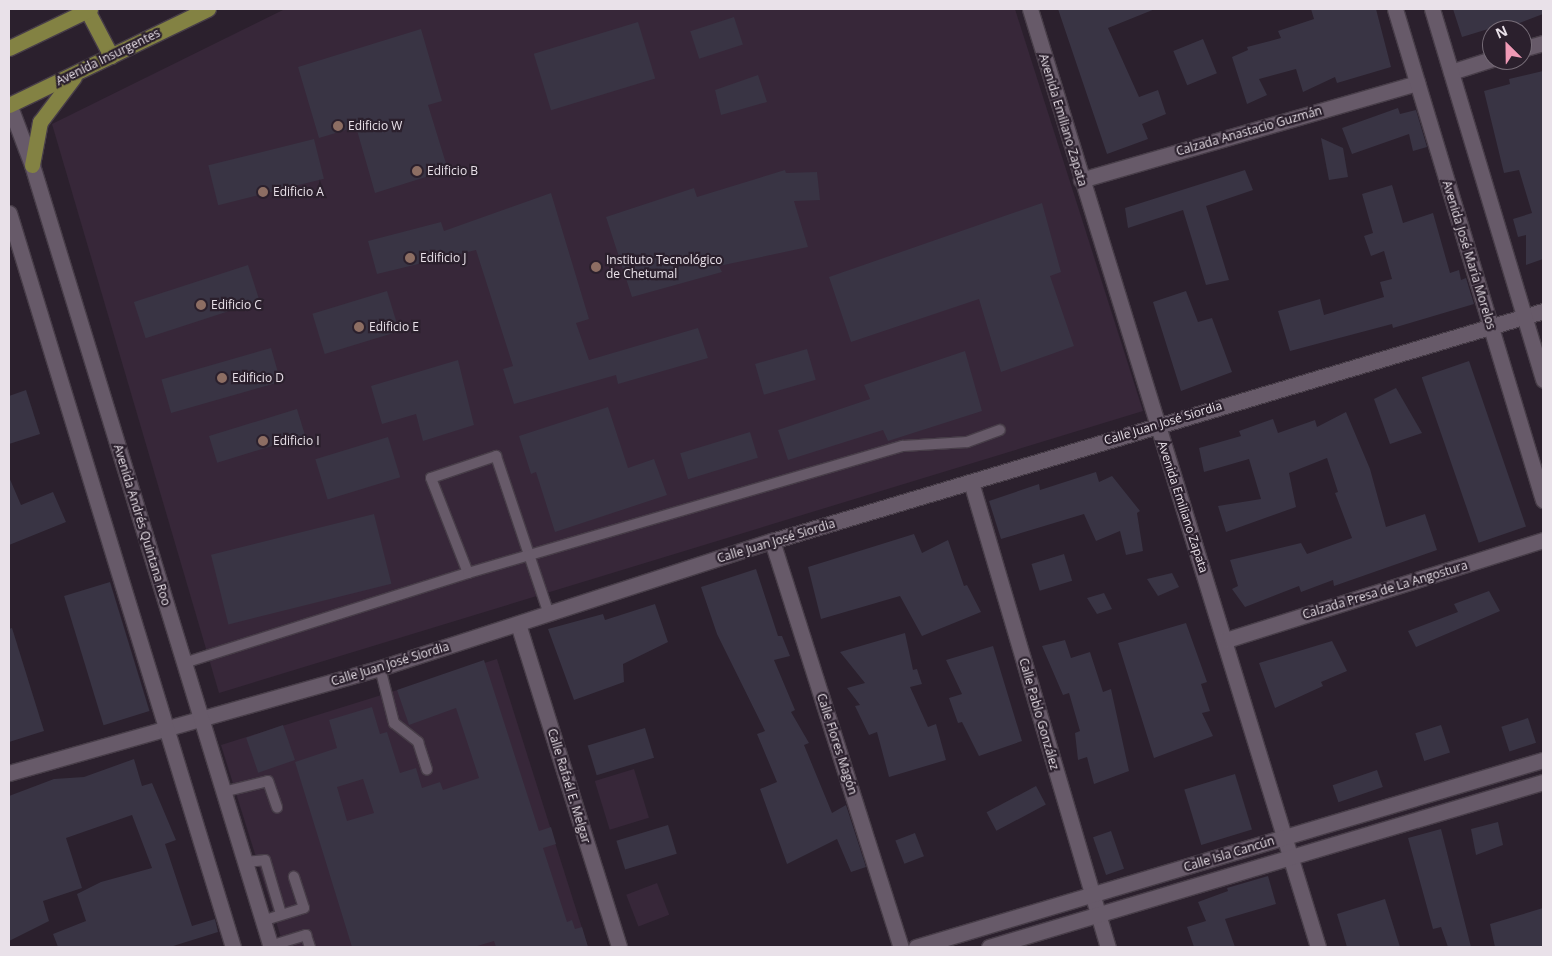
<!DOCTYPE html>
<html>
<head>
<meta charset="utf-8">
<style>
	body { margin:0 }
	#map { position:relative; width:1552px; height:956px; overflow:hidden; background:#2b202d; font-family:"Open Sans",sans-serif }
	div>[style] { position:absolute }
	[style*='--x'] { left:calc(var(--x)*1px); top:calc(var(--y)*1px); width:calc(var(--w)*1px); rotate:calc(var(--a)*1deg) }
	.built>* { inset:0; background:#372739; transform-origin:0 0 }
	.building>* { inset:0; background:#393444; transform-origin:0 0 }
	.roads { filter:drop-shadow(1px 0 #473d48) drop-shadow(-1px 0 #473d48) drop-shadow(0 1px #473d48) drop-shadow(0 -1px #473d48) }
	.service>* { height:10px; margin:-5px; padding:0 5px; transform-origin:5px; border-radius:5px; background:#675a69 }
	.minor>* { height:15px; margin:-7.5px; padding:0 7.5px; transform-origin:7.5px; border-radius:7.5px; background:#675a69 }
	.tertiary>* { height:15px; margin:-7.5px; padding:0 7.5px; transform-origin:7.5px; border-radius:7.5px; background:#675a69 }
	.secondary>* { height:15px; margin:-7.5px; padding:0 7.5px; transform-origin:7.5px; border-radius:7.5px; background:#675a69 }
	.primary>* { height:15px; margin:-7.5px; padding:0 7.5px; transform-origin:7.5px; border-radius:7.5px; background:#838243 }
	.dots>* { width:14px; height:14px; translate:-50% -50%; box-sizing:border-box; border:2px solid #2b202d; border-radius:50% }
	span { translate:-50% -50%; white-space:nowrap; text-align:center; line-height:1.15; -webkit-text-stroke:4.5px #2b202d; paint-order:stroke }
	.street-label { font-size:12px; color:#e9e1e9 }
	.poi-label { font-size:12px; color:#e9e1e9 }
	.left { translate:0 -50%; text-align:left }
	.frame { position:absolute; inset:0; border:10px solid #e9e1e9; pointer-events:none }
	.north { position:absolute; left:1482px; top:20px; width:50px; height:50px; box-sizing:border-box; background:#2b202d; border:1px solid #776d78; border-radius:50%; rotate:337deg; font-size:14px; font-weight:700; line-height:20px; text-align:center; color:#e9e1e9 }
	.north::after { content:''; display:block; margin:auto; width:18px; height:22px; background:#f09ab6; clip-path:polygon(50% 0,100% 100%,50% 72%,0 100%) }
</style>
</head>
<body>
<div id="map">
	<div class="built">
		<i style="clip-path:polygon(285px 9px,1015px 9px,1143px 411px,219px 693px,52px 124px)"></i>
		<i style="clip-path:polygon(497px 659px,588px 947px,284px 947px,221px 745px)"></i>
		<i style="left:634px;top:769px;width:51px;height:41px;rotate:73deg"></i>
		<i style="left:657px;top:883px;width:34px;height:33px;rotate:69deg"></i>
	</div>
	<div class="building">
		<i style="clip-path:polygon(1058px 9px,1155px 9px,1108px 28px,1139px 97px,1158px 90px,1166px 114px,1142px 124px,1148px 139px,1107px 154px)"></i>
		<i style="clip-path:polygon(1311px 9px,1376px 9px,1391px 67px,1337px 83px,1335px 77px,1303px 92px,1296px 69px,1259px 79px,1267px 95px,1247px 104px,1232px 57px,1248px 50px,1247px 47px,1281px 38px,1278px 31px,1314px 19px)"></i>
		<i style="clip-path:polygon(1453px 9px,1543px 9px,1543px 14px,1509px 27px,1508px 23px,1462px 37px)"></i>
		<i style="left:734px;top:17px;width:29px;height:46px;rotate:72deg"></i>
		<i style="left:638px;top:22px;width:59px;height:109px;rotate:73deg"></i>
		<i style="clip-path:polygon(421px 29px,442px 101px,428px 105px,448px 170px,375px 193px,356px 127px,319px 138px,298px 67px)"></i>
		<i style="left:1203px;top:39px;width:37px;height:32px;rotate:68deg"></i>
		<i style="clip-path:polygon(1543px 71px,1543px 259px,1526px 265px,1526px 235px,1518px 237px,1513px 219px,1532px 213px,1519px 170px,1504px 173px,1484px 91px,1510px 84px,1509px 79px)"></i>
		<i style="clip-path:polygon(758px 75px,767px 102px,721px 115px,715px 90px)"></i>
		<i style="clip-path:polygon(1398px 108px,1400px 114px,1416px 110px,1427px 147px,1413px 151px,1409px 134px,1352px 154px,1342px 128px)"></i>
		<i style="clip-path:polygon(1321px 138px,1343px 148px,1348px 177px,1329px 180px)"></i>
		<i style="left:314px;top:139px;width:41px;height:109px;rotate:76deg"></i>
		<i style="clip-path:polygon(785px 170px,786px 173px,817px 172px,820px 200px,794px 201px,808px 247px,719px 266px,722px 272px,632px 297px,606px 217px,694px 188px,697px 197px)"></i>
		<i style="clip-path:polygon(1245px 170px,1253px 190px,1206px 206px,1229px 280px,1206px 285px,1183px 210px,1128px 228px,1125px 208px)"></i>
		<i style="clip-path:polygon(1392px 185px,1403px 223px,1433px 213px,1450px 273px,1459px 270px,1461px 280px,1466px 278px,1474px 304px,1393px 328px,1392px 324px,1290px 351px,1278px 311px,1320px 299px,1324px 315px,1384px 297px,1380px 282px,1392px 279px,1384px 251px,1371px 256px,1364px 236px,1373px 233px,1362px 194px)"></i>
		<i style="clip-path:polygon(551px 193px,589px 319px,576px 323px,589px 360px,698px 328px,708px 358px,618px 384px,616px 375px,514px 404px,503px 369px,513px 366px,476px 250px,377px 274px,368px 241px,441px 222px,444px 231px)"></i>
		<i style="clip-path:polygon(1042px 203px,1061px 272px,1050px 276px,1074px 346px,1001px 372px,979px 299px,851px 342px,829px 277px)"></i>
		<i style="left:248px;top:265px;width:38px;height:120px;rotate:72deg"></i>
		<i style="left:387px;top:291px;width:42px;height:78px;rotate:73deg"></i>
		<i style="clip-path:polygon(1186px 291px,1198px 322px,1212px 318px,1232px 372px,1181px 391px,1153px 302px)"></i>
		<i style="left:271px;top:348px;width:35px;height:114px;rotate:74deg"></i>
		<i style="left:807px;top:349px;width:32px;height:54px;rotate:74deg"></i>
		<i style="clip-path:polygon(965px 351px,982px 411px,888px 441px,883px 430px,788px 460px,778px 430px,870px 399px,864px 385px)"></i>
		<i style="clip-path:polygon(458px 360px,474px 425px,423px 441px,416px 414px,382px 424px,371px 386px)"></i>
		<i style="left:1469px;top:361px;width:175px;height:50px;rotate:71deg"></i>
		<i style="clip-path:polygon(1396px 388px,1422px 433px,1390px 444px,1374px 399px)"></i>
		<i style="clip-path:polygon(26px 390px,40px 434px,9px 444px,9px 396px)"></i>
		<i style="clip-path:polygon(608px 407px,628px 468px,654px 459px,667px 495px,555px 532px,536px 472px,531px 474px,519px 436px)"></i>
		<i style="left:297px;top:409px;width:28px;height:92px;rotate:73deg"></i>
		<i style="clip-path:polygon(1346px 412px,1370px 469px,1386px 527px,1425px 514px,1437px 550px,1334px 586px,1333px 580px,1301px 592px,1299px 586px,1245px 607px,1232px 589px,1238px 586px,1230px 560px,1301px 543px,1307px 554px,1352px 538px,1335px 493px,1338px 492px,1327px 458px,1289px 473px,1296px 507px,1226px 532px,1218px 506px,1261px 499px,1249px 459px,1204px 472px,1199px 448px,1241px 436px,1239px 431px,1273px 419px,1278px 433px,1315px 420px,1317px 427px)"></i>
		<i style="left:750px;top:432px;width:27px;height:73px;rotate:73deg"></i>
		<i style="left:388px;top:437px;width:42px;height:76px;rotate:73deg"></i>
		<i style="clip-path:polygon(1096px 472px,1099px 482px,1112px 476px,1140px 511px,1137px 513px,1143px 551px,1126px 555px,1120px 531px,1096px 541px,1084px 514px,1001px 539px,989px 501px,1039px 484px,1040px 490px)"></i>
		<i style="clip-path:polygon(9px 477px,21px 505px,53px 492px,66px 522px,9px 545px)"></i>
		<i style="left:374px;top:514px;width:72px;height:168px;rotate:76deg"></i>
		<i style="clip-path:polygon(914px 534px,922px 553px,948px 540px,964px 586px,967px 585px,981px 612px,922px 636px,900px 596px,821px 619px,808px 567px)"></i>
		<i style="left:1064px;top:554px;width:28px;height:34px;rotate:73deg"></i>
		<i style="clip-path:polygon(756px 569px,778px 636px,782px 636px,790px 656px,774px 660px,795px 710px,791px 712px,809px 743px,804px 745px,832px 813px,846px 805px,866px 867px,851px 872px,837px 839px,787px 864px,760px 789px,777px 782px,757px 734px,765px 731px,717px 634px,701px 587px)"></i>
		<i style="clip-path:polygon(1172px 573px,1179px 587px,1158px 596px,1147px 579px)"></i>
		<i style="left:110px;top:582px;width:135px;height:48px;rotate:73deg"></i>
		<i style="clip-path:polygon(1489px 591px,1500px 611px,1416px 647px,1408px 631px,1458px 612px,1454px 604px)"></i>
		<i style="clip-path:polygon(1104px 593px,1112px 609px,1097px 614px,1087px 598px)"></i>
		<i style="clip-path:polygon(655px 604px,668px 642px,623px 664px,624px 682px,574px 700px,548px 629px,603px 614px,605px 620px)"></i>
		<i style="clip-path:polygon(1186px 623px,1207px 682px,1201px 684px,1210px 711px,1202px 713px,1213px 736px,1154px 758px,1118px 643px)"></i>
		<i style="clip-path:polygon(12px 628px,44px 731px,9px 742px,9px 629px)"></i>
		<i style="clip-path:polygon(905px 633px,913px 670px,917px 669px,922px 684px,910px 687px,928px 727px,936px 724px,946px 760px,889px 777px,877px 732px,869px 735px,855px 706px,860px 705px,847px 688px,865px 683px,840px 652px)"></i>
		<i style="clip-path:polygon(1065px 640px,1071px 658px,1090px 652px,1103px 692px,1111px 689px,1129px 771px,1094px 784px,1087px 757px,1078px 760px,1075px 733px,1080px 731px,1069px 693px,1063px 695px,1042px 646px)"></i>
		<i style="clip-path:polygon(1332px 641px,1347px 671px,1321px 682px,1323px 686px,1275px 708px,1259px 663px)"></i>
		<i style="clip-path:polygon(993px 646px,1022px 741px,979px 756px,962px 722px,958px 723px,949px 698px,962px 694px,946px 660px)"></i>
		<i style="clip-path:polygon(evenodd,484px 660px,539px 831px,551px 827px,556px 844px,543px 848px,567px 922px,572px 920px,575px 929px,582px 927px,588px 947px,496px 947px,494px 941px,474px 947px,352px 947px,295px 762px,337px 748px,329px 720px,372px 707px,380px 734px,387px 732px,400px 773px,416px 768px,422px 788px,440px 782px,443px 790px,479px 778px,456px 708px,409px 725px,397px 690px,484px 660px,363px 779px,374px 813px,347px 821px,337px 787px,363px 779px)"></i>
		<i style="left:1528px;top:718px;width:26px;height:28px;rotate:72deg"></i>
		<i style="left:283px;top:725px;width:37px;height:39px;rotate:71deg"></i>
		<i style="left:1441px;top:725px;width:29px;height:27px;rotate:72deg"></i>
		<i style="left:645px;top:728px;width:31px;height:60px;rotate:73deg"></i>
		<i style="clip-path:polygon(134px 759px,142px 786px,152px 783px,176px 840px,165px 844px,192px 926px,215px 919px,218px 932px,170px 947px,58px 947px,53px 934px,86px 921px,77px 894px,101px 882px,152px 868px,132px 815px,66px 838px,82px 888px,43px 901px,49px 921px,9px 941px,9px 796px,54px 779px,84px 777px)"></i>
		<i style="left:1377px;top:770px;width:18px;height:47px;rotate:71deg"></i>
		<i style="left:1235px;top:774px;width:58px;height:53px;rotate:73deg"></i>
		<i style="left:1036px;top:786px;width:21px;height:56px;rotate:62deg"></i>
		<i style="clip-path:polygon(1498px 822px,1503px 845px,1476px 855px,1471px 829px)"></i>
		<i style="left:668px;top:825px;width:30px;height:54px;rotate:73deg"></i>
		<i style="clip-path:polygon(1441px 829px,1471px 947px,1448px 947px,1441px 927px,1433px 929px,1408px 838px)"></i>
		<i style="left:1111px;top:831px;width:40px;height:19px;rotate:71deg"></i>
		<i style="left:915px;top:833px;width:25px;height:21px;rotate:69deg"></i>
		<i style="clip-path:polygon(1268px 876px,1276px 904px,1225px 919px,1235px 947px,1194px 947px,1187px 927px,1206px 921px,1198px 902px,1228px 891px,1227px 888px)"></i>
		<i style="clip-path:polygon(1385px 899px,1400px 947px,1347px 947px,1337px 914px)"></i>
		<i style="clip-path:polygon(1543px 908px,1543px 947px,1495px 947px,1490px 924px)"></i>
	</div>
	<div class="roads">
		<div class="service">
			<i style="--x:468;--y:573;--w:102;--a:-111.3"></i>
			<i style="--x:431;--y:478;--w:69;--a:-18.7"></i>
			<i style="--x:496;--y:456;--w:167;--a:71.5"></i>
			<i style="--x:184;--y:663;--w:298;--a:-17.6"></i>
			<i style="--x:468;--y:573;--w:453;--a:-16.3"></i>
			<i style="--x:903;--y:446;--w:64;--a:-3.6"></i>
			<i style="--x:967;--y:442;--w:35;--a:-20"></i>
			<i style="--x:380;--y:668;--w:57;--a:75.7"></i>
			<i style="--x:394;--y:723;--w:31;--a:38"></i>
			<i style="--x:418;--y:742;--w:29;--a:72"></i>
			<i style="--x:223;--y:792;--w:46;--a:-13.7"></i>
			<i style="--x:268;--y:781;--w:28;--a:71"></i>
			<i style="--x:244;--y:862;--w:21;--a:-5"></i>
			<i style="--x:265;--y:860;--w:56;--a:73.5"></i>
			<i style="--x:262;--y:921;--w:44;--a:-17.2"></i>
			<i style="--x:304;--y:908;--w:33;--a:-108"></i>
			<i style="--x:270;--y:946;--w:38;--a:-17"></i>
			<i style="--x:306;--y:935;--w:13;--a:72"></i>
		</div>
		<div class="minor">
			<i style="--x:1030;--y:9;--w:981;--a:72.93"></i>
			<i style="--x:1522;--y:49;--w:22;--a:-16"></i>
			<i style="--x:1451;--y:72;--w:43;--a:-17.6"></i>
			<i style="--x:1081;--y:180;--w:350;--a:-16.1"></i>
			<i style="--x:971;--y:482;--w:485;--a:73.6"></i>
			<i style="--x:772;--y:541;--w:426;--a:72.4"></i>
			<i style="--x:518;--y:624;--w:338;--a:72.6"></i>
			<i style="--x:1226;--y:640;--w:332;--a:-17.5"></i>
			<i style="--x:9;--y:773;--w:386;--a:-15.8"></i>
			<i style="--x:380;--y:668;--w:412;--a:-18"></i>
			<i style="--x:772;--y:541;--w:805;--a:-16.61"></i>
		</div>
		<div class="tertiary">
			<i style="--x:1395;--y:9;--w:513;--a:73.23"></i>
			<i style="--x:1432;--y:9;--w:387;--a:73.3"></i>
			<i style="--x:916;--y:947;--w:654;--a:-16.61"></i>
			<i style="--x:989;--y:947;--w:578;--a:-16.59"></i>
		</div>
		<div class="secondary">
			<i style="--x:9;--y:104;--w:65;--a:69.3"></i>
			<i style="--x:32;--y:165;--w:818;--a:73.01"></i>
			<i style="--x:9;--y:213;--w:767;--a:73.03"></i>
		</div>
		<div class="primary">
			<i style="--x:87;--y:10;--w:52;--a:62.4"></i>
			<i style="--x:9;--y:48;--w:90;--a:-25.7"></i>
			<i style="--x:9;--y:105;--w:221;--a:-25.8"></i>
			<i style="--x:32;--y:165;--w:44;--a:-79.5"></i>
			<i style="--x:40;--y:122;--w:56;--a:-52.9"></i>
		</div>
	</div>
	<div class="dots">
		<i style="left:338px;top:126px;background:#8d6e63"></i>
		<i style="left:417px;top:171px;background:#8d6e63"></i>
		<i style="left:263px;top:192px;background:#8d6e63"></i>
		<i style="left:410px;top:258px;background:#8d6e63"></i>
		<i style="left:596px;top:267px;background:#8d6e63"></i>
		<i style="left:201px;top:305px;background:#8d6e63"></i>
		<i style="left:359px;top:327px;background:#8d6e63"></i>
		<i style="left:222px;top:378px;background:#8d6e63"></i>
		<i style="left:263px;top:441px;background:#8d6e63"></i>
	</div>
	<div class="street-label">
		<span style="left:108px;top:57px;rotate:-26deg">Avenida Insurgentes</span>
		<span style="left:1063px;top:120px;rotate:73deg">Avenida Emiliano Zapata</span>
		<span style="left:1249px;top:131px;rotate:-16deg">Calzada Anastacio Guzmán</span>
		<span style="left:1469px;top:255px;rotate:73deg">Avenida José María Morelos</span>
		<span style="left:1163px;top:423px;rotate:-17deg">Calle Juan José Siordia</span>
		<span style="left:1183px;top:507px;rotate:72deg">Avenida Emiliano Zapata</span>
		<span style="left:142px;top:525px;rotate:73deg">Avenida Andrés Quintana Roo</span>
		<span style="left:776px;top:541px;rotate:-17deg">Calle Juan José Siordia</span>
		<span style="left:1385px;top:590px;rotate:-17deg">Calzada Presa de La Angostura</span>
		<span style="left:390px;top:664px;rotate:-17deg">Calle Juan José Siordia</span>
		<span style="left:1039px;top:714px;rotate:74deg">Calle Pablo González</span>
		<span style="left:837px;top:744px;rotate:72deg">Calle Flores Magón</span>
		<span style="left:569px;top:786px;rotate:73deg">Calle Rafaél E. Melgar</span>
		<span style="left:1229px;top:854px;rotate:-17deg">Calle Isla Cancún</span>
	</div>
	<div class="poi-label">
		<span class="left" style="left:348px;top:126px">Edificio W</span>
		<span class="left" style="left:427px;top:171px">Edificio B</span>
		<span class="left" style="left:273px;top:192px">Edificio A</span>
		<span class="left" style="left:420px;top:258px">Edificio J</span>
		<span class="left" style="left:606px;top:267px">Instituto Tecnológico<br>de Chetumal</span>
		<span class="left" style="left:211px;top:305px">Edificio C</span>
		<span class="left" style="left:369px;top:327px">Edificio E</span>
		<span class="left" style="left:232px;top:378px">Edificio D</span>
		<span class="left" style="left:273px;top:441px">Edificio I</span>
	</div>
	<div class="frame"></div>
	<div class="north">N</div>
</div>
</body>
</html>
